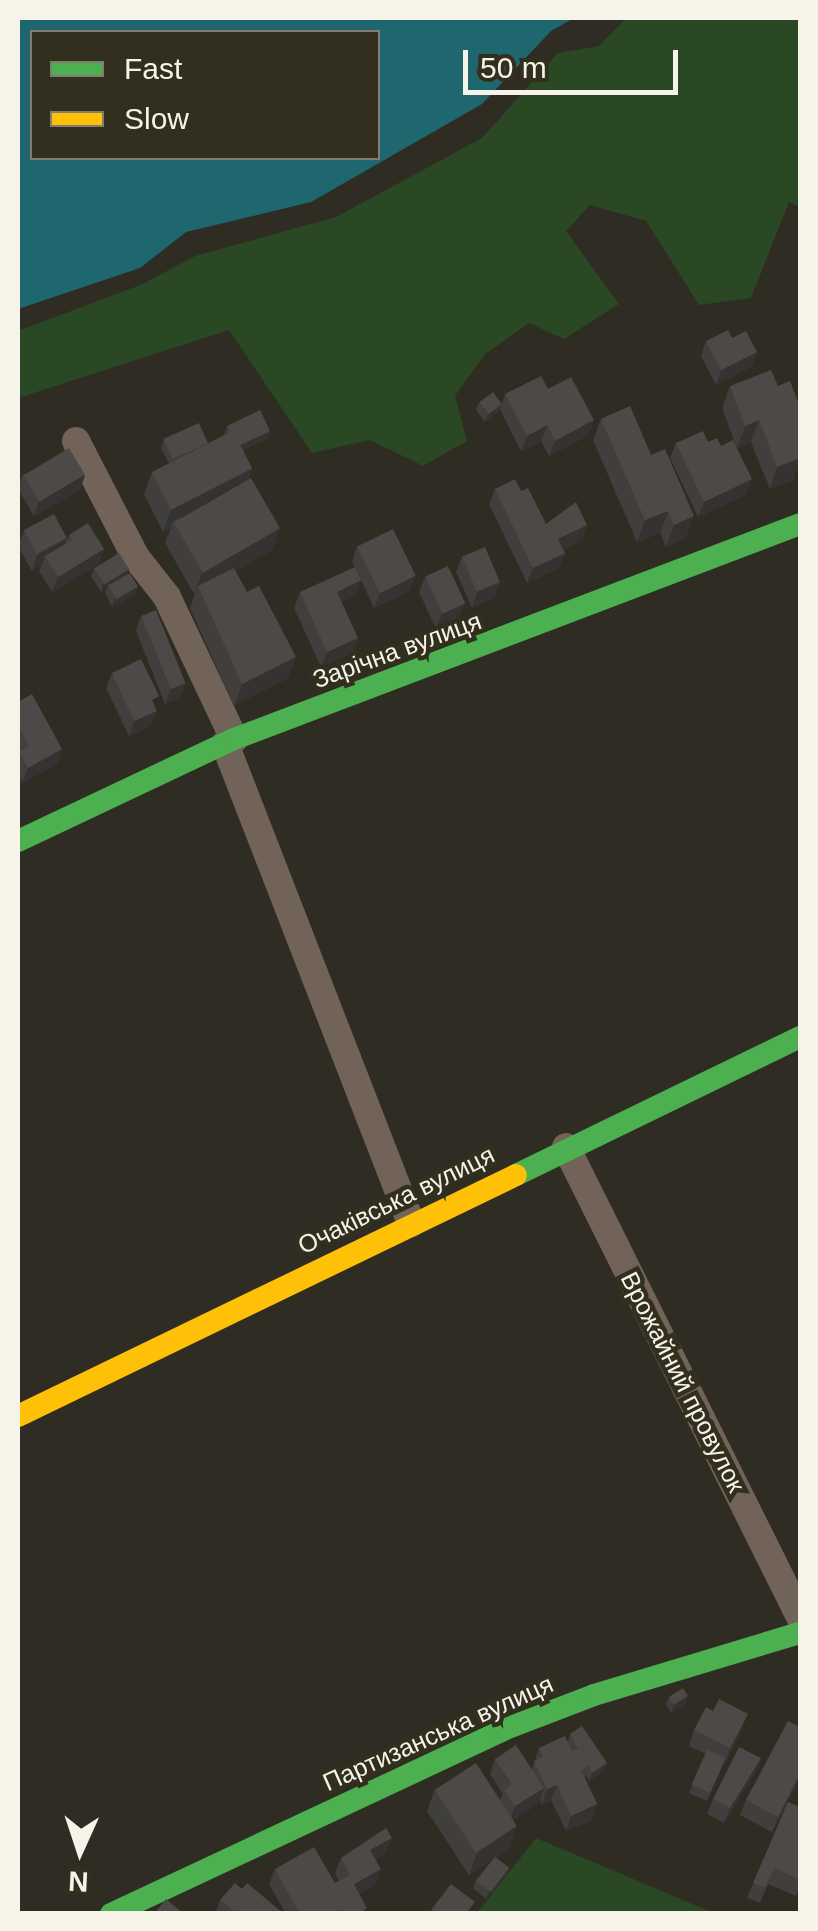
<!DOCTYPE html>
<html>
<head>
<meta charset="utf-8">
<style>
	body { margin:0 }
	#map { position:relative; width:818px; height:1931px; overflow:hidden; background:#2e2c23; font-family:Arial,sans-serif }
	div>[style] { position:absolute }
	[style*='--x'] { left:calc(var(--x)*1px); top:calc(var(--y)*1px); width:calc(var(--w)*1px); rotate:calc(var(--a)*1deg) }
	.green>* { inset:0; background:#2a4824 }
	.water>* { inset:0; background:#1e676f }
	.street>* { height:28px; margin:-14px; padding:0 14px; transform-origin:14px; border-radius:14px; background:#726359 }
	.fast>* { height:22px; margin:-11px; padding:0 11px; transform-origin:11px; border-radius:11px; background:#4caf50 }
	.slow>* { height:22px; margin:-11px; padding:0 11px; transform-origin:11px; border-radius:11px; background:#ffc107 }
	.wall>* { inset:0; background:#413f3d }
	.shaded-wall>* { inset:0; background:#353332 }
	.building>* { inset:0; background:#4c4947; transform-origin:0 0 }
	span { translate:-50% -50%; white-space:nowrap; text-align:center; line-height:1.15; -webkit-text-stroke:9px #332f1e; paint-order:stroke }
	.street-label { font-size:25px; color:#f6f3e9 }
	.frame { position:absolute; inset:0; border:20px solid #f6f3e9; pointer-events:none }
	.legend { position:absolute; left:30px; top:30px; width:350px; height:130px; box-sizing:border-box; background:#332f1e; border:2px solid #817d6f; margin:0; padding:12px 18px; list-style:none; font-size:30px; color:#f6f3e9 }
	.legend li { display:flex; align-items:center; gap:20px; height:50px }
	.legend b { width:50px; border:2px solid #817d6f }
	.north { position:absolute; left:30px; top:1801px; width:100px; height:100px; -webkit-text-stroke:8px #332f1e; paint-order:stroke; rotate:183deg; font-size:28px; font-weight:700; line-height:40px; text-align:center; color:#f6f3e9 }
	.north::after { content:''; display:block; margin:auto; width:35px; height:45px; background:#f6f3e9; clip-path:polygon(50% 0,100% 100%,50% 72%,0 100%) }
	.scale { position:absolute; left:463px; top:50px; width:215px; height:45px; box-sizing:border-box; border:5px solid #f6f3e9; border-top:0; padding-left:12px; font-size:30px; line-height:35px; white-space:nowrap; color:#f6f3e9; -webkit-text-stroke:8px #332f1e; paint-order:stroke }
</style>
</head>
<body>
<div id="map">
	<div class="green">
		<i style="clip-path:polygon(626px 18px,800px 18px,800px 207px,789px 202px,751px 298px,699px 305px,646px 221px,590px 205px,566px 231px,619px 304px,564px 339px,529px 323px,485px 354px,455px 396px,467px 441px,423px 466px,370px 440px,312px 453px,229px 330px,18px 398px,18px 331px,143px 284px,195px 256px,336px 217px,482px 138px,558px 53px,599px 46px)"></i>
		<i style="clip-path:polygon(536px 1838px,714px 1913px,477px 1913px)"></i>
	</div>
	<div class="water">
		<i style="clip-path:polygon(evenodd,18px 18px,574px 18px,551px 31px,482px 104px,311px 202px,186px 232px,140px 268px,18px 309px,18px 18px,32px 32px,378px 32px,378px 158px,32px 158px,32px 32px)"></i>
	</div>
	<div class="street">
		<i style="--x:76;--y:441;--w:129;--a:62.8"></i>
		<i style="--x:135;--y:556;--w:52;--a:52"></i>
		<i style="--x:167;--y:597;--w:157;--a:64.7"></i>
		<i style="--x:225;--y:744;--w:514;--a:68.78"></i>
		<i style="--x:566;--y:1147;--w:525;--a:63.53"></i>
	</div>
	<div class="fast">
		<i style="--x:18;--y:841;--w:239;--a:-25.3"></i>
		<i style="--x:234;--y:739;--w:605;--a:-20.8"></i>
		<i style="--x:516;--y:1175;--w:316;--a:-25.9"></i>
		<i style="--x:111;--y:1914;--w:433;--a:-25.1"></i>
		<i style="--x:503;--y:1730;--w:97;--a:-21"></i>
		<i style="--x:594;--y:1695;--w:215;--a:-16.8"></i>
	</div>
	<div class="slow">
		<i style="--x:18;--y:1416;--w:553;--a:-25.82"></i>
	</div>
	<div class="wall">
		<i style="clip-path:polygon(732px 338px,757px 352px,751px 367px,716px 385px,701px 356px,706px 341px)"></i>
		<i style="clip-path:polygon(730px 386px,798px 467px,793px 480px,770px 489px,751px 442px,737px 448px,722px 408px)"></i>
		<i style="clip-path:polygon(548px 389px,589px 435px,549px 456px,541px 441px,521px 451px,500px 409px,485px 422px,476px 410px,479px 402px,502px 404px,505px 394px)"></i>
		<i style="clip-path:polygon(630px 406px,686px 538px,666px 547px,660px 533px,637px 542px,593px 440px,601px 419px)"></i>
		<i style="clip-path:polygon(227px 426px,270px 431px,267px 439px,243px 450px,252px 468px,248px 480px,272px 550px,235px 571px,288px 678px,234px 706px,190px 608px,195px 593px,194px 594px,165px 543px,171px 528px,163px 532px,144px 494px,152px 472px,169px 463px,161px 448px,164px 440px,208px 443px,224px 435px)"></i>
		<i style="clip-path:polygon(708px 442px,746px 495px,698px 517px,670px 458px,676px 443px)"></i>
		<i style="clip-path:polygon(23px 474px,85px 475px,80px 490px,34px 516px,18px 489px)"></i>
		<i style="clip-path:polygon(495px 489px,521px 491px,546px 524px,587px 525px,582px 540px,563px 550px,565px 553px,559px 568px,527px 583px,489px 504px)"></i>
		<i style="clip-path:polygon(24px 531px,67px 538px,65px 544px,69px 535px,104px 549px,98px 565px,52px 592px,39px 571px,42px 565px,32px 571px,18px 546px)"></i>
		<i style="clip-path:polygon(357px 546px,410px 591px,374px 608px,352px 561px)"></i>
		<i style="clip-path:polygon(462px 557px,500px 582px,494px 597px,472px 608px,456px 572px)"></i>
		<i style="clip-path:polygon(94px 568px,129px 569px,127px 575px,135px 595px,112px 607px,105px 593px,107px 588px,101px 592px,91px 576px)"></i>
		<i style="clip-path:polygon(425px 577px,465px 603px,459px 618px,436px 629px,419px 592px)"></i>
		<i style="clip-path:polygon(361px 580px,355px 596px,342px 602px,353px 653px,321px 667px,294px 608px,300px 592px)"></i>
		<i style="clip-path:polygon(141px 616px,180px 698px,165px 704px,136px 631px)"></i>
		<i style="clip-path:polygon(112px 673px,155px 707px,151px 726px,129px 736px,106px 688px)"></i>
		<i style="clip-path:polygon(18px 702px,62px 749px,57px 764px,22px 783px,18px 774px)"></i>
		<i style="clip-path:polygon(688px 1696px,686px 1704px,671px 1713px,666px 1704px,669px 1697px)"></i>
		<i style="clip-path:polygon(742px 1729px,725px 1763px,724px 1763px,707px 1801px,689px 1793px,706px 1754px,689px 1746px,694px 1730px)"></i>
		<i style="clip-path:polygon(570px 1734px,604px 1771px,589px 1781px,586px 1775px,585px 1778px,597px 1804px,592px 1820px,566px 1831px,551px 1800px,542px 1805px,540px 1800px,539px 1803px,513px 1820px,510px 1848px,496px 1857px,509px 1868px,506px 1876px,486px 1899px,473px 1888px,476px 1880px,493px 1859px,469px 1875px,427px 1811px,435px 1789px,500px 1800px,503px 1794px,490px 1774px,495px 1759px,532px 1769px,539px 1748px,568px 1741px)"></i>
		<i style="clip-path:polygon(761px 1758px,755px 1773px,724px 1823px,707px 1814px,713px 1799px)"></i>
		<i style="clip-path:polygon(746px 1800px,788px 1802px,800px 1807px,800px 1886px,796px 1896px,768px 1884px,760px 1903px,747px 1898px,787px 1805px,772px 1832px,740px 1815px)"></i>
		<i style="clip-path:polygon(386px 1853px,376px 1859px,376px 1884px,359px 1894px,365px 1914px,286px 1914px,269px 1884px,275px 1869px,335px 1883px,339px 1881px,335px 1873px,341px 1858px)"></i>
		<i style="clip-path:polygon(242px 1889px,284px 1914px,215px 1914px,220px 1900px)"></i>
	</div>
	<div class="shaded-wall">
		<i style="clip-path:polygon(757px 352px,751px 367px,716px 385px,721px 370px)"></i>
		<i style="clip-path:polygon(502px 404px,499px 412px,485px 422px,488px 414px)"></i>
		<i style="clip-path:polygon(594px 420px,589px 435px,549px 456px,555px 441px)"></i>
		<i style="clip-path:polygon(759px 420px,751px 442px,737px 448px,745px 426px)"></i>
		<i style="clip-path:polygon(547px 425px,541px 441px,521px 451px,527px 436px)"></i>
		<i style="clip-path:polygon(270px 431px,267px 439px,234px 455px,237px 447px)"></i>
		<i style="clip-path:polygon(800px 447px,800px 466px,798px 467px,793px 480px,770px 489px,777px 467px)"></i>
		<i style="clip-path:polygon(252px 468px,244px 490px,173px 521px,171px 528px,163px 532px,171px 510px)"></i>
		<i style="clip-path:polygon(85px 475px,80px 490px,34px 516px,39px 501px)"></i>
		<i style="clip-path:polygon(752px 479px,746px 495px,698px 517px,704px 502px)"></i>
		<i style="clip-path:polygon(668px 511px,660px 533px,637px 542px,645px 520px)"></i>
		<i style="clip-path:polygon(694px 516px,686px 538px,666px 547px,674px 525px)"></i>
		<i style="clip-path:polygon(587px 525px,582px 540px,552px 555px,558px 539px)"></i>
		<i style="clip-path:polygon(280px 528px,272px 550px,200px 591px,198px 586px,194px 594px,202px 572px)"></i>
		<i style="clip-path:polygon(67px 538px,62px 554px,45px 556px,42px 565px,32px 571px,37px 555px)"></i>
		<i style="clip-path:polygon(104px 549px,98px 565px,52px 592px,58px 577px)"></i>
		<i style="clip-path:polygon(565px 553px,559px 568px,527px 583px,533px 568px)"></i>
		<i style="clip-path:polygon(129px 569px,126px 577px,108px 585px,107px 588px,101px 592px,103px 584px)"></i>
		<i style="clip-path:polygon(416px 576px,410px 591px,374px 608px,380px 593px)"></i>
		<i style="clip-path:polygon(361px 580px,355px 596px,332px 607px,337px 592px)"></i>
		<i style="clip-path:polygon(500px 582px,494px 597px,472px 608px,477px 592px)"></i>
		<i style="clip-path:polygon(138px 587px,135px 595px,112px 607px,115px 599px)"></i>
		<i style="clip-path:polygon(465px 603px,459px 618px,436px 629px,442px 613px)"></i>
		<i style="clip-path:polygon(358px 638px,353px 653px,321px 667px,327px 652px)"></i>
		<i style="clip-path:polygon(296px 657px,288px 678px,234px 706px,242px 684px)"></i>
		<i style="clip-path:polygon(186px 683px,180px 698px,165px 704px,171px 689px)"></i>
		<i style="clip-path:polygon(157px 711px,151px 726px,129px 736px,134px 721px)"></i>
		<i style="clip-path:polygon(62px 749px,57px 764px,22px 783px,28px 768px)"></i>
		<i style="clip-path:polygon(688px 1696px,686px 1704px,671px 1713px,674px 1705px)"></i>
		<i style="clip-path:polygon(748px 1714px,742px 1729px,725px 1763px,730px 1748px)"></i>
		<i style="clip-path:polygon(761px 1758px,755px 1773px,724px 1823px,730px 1808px)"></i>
		<i style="clip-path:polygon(607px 1763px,604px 1771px,589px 1781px,592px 1773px)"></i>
		<i style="clip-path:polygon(800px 1774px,800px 1779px,772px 1832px,778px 1817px)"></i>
		<i style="clip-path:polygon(557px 1785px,551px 1800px,542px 1805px,547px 1789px)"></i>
		<i style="clip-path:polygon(544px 1788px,539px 1803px,510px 1822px,515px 1806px)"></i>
		<i style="clip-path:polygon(597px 1804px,592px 1820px,566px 1831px,571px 1816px)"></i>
		<i style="clip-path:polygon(517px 1826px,510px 1848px,469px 1875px,477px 1853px)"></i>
		<i style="clip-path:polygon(392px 1838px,386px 1853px,365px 1865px,370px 1850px)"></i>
		<i style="clip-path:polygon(509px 1868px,506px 1876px,486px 1899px,489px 1891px)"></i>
		<i style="clip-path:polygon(381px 1869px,376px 1884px,349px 1900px,354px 1884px)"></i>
	</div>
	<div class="building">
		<i style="clip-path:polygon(728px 330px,732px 338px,746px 331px,757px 352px,721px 370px,706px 341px)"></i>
		<i style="clip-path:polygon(771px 370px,778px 386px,790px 381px,800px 407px,800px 447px,798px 448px,800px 458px,777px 467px,759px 420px,745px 426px,730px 386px)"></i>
		<i style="clip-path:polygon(541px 376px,548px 389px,571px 377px,594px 420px,555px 441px,547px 425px,527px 436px,505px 394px)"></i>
		<i style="left:493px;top:392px;width:15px;height:17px;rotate:53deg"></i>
		<i style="clip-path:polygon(630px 406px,651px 455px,665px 449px,694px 516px,674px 525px,668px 511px,645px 520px,601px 419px)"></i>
		<i style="clip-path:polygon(260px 410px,270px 431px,240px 445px,233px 431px,230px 432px,227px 426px)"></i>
		<i style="left:199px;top:423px;width:22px;height:39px;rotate:66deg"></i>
		<i style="left:233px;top:431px;width:42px;height:91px;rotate:63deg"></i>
		<i style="clip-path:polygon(703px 431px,708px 442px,717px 438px,721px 446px,733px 440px,752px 479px,704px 502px,676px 443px)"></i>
		<i style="left:69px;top:448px;width:31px;height:53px;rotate:59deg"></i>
		<i style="left:251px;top:478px;width:58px;height:89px;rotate:60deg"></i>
		<i style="clip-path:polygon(515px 479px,521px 491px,528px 488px,546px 524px,576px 502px,587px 525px,558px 539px,565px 553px,533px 568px,495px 489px)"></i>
		<i style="left:54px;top:514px;width:27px;height:34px;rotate:62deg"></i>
		<i style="clip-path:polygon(88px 523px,104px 549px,58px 577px,45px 556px,72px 540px,69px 535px)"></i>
		<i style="left:393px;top:529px;width:52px;height:40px;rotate:64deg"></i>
		<i style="left:485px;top:547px;width:38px;height:25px;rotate:67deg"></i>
		<i style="left:119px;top:553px;width:19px;height:29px;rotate:58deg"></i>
		<i style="left:448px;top:566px;width:41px;height:25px;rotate:65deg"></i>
		<i style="clip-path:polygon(355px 567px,361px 580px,337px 592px,358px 638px,327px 652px,300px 592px)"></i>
		<i style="clip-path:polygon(234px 568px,247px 592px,259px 586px,296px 657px,242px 684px,198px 586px)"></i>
		<i style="left:130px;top:573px;width:16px;height:25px;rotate:60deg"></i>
		<i style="left:156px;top:610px;width:79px;height:16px;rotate:68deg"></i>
		<i style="clip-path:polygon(141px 659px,159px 696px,152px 700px,157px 711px,134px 721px,112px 673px)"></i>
		<i style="clip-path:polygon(32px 694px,62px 749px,28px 768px,19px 752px,29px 746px,18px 726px,18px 702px)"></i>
		<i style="left:683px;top:1688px;width:9px;height:17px;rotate:58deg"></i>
		<i style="clip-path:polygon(719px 1699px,748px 1714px,730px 1748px,694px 1730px,706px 1707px,713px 1711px)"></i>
		<i style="clip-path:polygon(788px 1721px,800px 1727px,800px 1774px,778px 1817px,746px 1800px)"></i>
		<i style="clip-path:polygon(582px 1726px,607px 1763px,592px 1773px,581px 1747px,578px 1749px,570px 1734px)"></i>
		<i style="clip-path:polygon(565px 1736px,572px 1751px,581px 1747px,589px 1766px,581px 1770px,597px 1804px,571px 1816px,557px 1785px,547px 1789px,534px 1761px,543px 1757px,539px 1748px)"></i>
		<i style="clip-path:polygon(516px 1745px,544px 1788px,515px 1806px,504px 1790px,512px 1784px,495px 1759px)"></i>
		<i style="clip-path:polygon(739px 1747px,761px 1758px,730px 1808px,713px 1799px)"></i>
		<i style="left:707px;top:1750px;width:20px;height:38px;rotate:24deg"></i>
		<i style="left:476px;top:1763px;width:75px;height:49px;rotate:57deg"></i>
		<i style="clip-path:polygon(788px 1802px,800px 1807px,800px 1880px,774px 1868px,765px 1888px,753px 1883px)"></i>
		<i style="clip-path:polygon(386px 1828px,392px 1838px,370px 1850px,381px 1869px,354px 1884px,367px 1908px,358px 1914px,344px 1914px,342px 1910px,336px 1914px,317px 1914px,315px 1911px,311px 1914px,300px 1914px,275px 1869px,314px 1847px,335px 1883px,350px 1875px,341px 1858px)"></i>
		<i style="left:495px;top:1857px;width:18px;height:30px;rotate:38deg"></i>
		<i style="clip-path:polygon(235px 1883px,242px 1889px,247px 1883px,284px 1914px,238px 1914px,220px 1900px)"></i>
		<i style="clip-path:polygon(451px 1884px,475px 1902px,466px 1914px,436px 1914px,431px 1910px)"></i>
		<i style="clip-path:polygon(166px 1899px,184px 1914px,154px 1914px)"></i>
	</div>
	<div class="street-label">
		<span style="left:397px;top:650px;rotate:-20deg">Зарічна вулиця</span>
		<span style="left:396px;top:1200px;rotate:-26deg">Очаківська вулиця</span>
		<span style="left:683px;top:1382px;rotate:63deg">Врожайний провулок</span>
		<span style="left:438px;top:1733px;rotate:-24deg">Партизанська вулиця</span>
	</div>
	<div class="frame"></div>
	<ul class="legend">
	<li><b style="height:12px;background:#4caf50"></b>Fast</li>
	<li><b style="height:12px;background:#ffc107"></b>Slow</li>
	</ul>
	<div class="north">N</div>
	<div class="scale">50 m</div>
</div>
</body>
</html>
